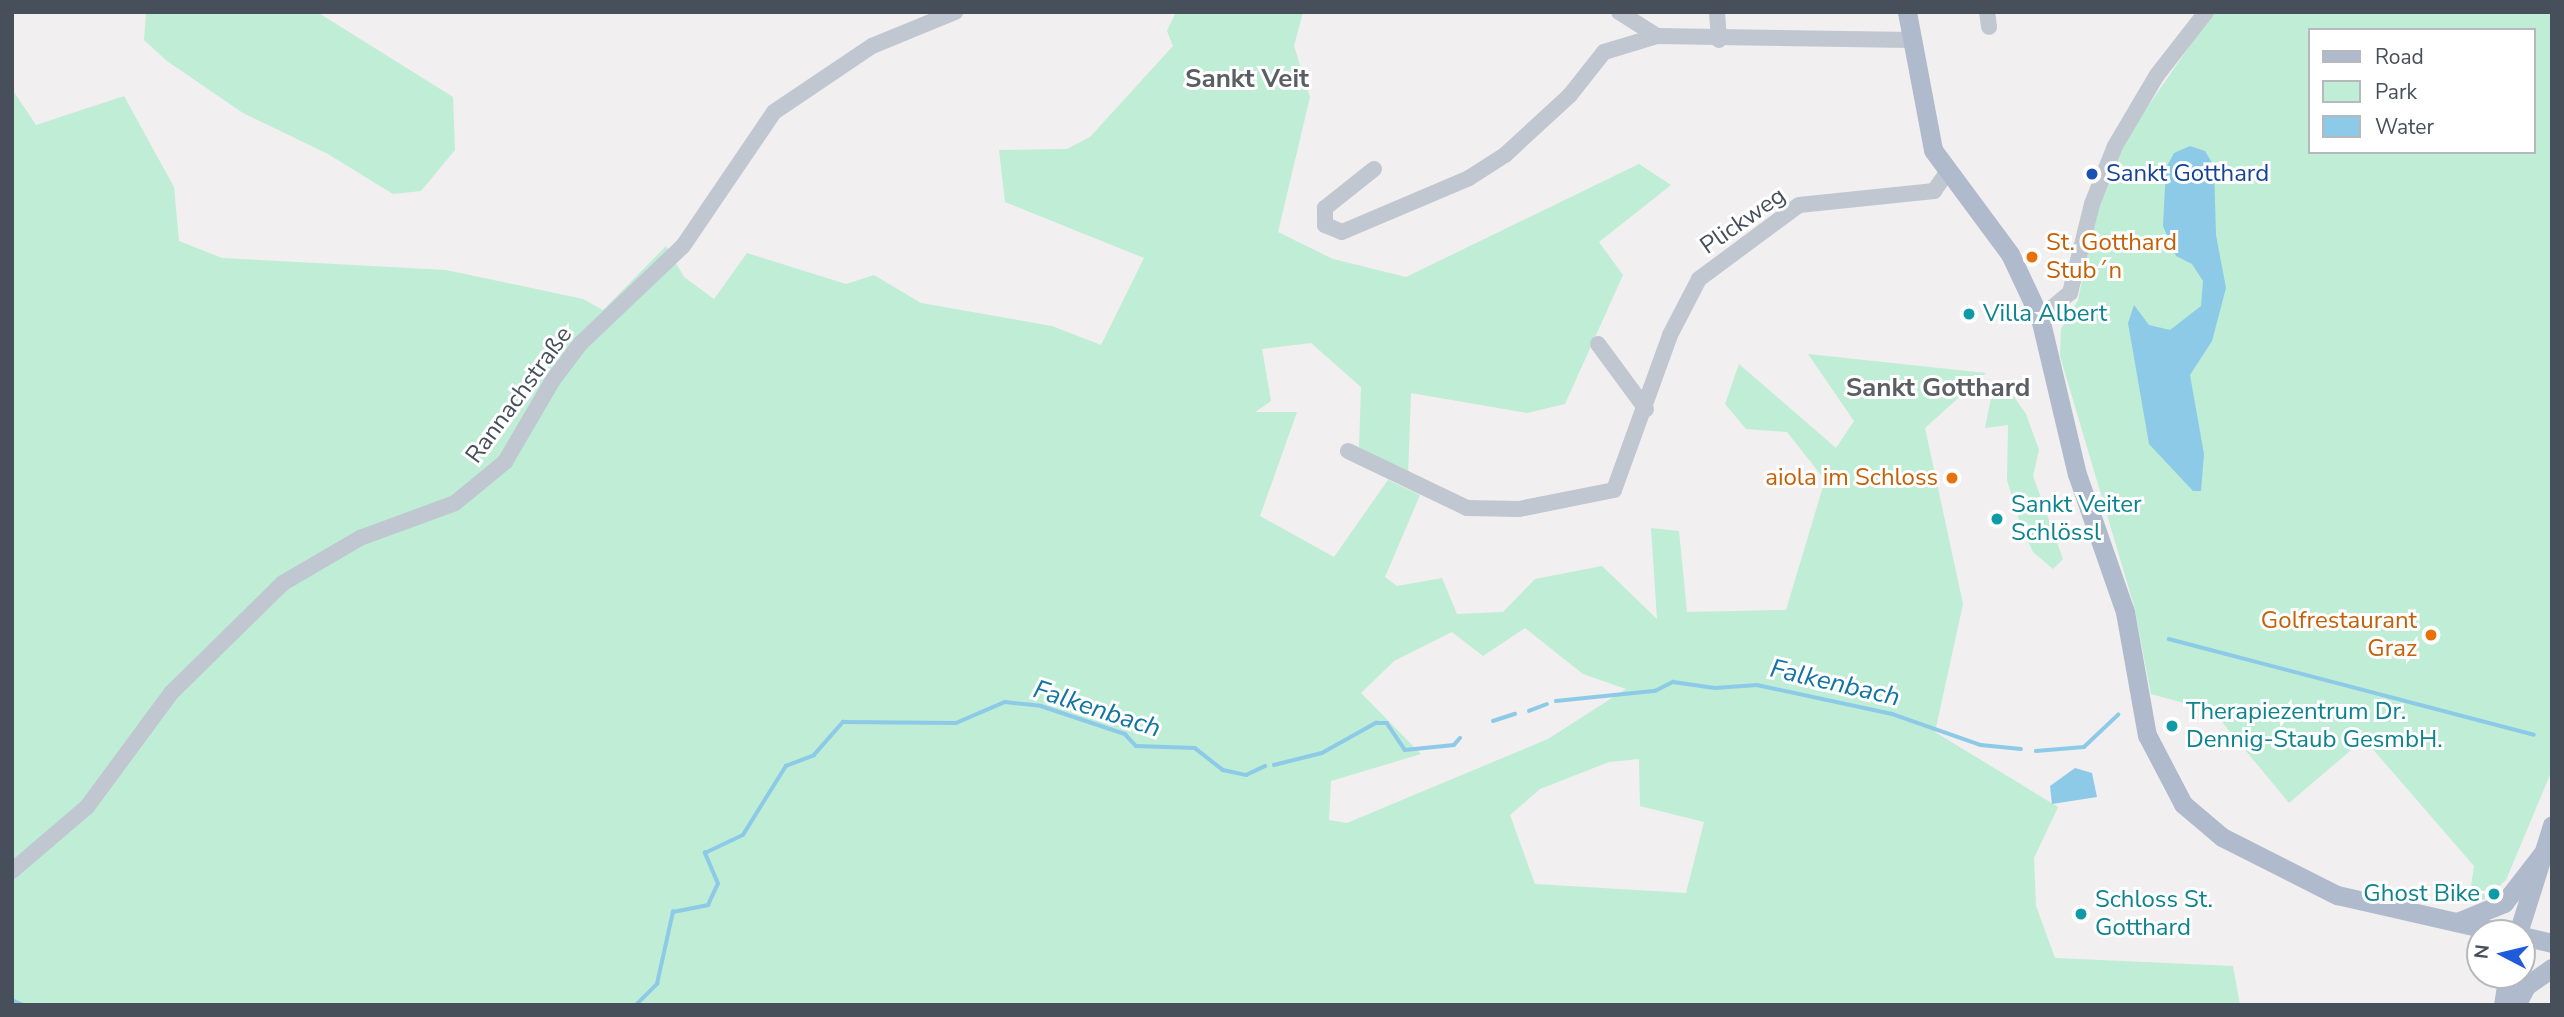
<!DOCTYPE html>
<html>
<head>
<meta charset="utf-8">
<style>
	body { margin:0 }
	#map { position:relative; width:2564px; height:1017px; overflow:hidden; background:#f1efef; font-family:"Nunito Sans",sans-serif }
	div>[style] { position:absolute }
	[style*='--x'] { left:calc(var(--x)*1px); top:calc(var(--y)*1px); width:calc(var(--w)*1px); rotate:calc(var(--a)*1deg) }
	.green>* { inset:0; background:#bfedd6 }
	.water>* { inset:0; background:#8dcae8 }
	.stream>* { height:3.5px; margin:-1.75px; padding:0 1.75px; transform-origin:1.75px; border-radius:1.75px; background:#8dcae8 }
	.minor>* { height:16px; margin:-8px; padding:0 8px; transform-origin:8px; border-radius:8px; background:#c0c7d0 }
	.major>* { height:19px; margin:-9.5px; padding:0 9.5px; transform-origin:9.5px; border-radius:9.5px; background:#afbacc }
	.dots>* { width:19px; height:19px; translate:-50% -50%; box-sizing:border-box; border:4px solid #fff; border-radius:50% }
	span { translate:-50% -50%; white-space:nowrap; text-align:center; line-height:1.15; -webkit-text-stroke:6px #fff; paint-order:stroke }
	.transit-label { font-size:24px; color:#164399 }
	.left { translate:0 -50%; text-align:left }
	.street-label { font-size:24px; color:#474f5b }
	.food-label { font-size:24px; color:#c56008 }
	.right { translate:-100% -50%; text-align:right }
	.culture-label { font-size:24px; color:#0d838f }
	.neighbourhood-label { font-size:26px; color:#5b5e63; font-weight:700 }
	.water-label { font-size:26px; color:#1274a4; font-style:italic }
	.frame { position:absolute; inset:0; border:14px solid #474f5b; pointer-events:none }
	.legend { position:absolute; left:2308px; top:28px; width:228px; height:126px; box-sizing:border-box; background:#fff; border:2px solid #b5b9bd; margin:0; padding:9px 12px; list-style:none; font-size:21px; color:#474f5b }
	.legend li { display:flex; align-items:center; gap:14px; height:35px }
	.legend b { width:35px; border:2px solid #b5b9bd }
	.north { position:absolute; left:2466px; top:919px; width:70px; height:70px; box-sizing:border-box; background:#fff; border:2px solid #b5b9bd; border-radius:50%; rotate:277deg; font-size:19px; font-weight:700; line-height:28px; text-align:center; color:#474f5b }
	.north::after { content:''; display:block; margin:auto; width:24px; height:32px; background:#205bda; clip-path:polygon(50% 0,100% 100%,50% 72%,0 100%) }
</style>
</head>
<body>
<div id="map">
	<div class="green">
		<i style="clip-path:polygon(146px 12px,317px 12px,453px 97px,455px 150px,421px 191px,393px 194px,328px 154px,243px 113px,167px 61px,144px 40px)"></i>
		<i style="clip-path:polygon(evenodd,1176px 12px,1303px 12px,1294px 46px,1310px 97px,1278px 232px,1333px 259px,1406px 277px,1639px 164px,1671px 185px,1599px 242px,1623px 275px,1565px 404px,1527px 413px,1411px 393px,1408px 476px,1371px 461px,1359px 447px,1361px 387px,1311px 343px,1262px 349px,1271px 401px,1255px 412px,1297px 412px,1260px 516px,1334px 557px,1388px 480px,1420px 495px,1385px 577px,1397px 586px,1442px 578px,1457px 614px,1503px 612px,1535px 579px,1602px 566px,1657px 619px,1651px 528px,1679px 531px,1687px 612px,1786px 610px,1825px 480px,1787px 432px,1746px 429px,1725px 404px,1739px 364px,1836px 448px,1854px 421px,1808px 354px,1986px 373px,1925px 428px,1963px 604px,1935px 732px,2058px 807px,2034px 858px,2036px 906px,2055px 958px,2233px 966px,2240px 1005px,12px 1005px,12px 89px,36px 125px,124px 96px,174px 187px,179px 241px,222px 258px,446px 270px,583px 299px,603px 310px,666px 246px,684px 277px,714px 299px,747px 253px,846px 284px,874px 275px,921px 303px,1052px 326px,1101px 345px,1144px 258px,1005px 202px,999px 150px,1067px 149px,1090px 137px,1173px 46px,1167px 31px,1176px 12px,1525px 628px,1583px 674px,1626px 689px,1548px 739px,1347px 823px,1329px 820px,1331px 781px,1421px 754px,1361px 693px,1394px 661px,1452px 632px,1483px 656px,1525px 628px,1176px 12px,1639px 759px,1640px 806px,1704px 822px,1686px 893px,1535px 884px,1510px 815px,1540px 789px,1609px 762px,1639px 759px)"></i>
		<i style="clip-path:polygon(evenodd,2213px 12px,2552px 12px,2552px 770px,2506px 880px,2481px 902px,2469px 900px,2474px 866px,2364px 739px,2289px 803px,2213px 711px,2151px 694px,2134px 606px,2060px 356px,2061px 329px,2078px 300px,2099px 202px,2122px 144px,2213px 12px,2310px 30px,2534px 30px,2534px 152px,2310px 152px,2310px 30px)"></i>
		<i style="clip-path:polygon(2005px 384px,2026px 414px,2039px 450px,2033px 476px,2063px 559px,2053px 569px,2033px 552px,2022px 529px,2007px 480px,2008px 425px,1985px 428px,1993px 388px)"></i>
	</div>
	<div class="water">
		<i style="clip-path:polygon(2190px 146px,2205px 151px,2214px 166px,2216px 235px,2226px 288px,2212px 341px,2190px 375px,2204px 454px,2201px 491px,2193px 491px,2149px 444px,2128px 323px,2134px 305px,2149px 325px,2170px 330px,2201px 306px,2203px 281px,2192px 264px,2176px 256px,2163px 226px,2166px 168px,2174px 153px)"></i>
		<i style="clip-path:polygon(2075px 768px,2092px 773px,2097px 797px,2052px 804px,2050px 786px)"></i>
	</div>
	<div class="stream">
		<i style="--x:2169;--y:639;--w:377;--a:14.7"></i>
		<i style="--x:1556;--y:701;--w:100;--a:-5.8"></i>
		<i style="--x:1655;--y:691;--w:20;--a:-27"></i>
		<i style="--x:1673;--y:682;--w:42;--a:8.1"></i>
		<i style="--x:1715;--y:688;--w:42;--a:-4.1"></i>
		<i style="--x:1757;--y:685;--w:138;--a:12.1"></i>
		<i style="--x:1892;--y:714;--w:94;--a:19.2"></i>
		<i style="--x:1981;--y:745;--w:40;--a:5.7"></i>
		<i style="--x:1529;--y:711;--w:19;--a:-21"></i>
		<i style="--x:1493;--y:721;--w:23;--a:-18"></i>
		<i style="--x:2036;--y:751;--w:48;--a:-4.8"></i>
		<i style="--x:2084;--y:747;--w:47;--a:-43.3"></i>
		<i style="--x:1274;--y:765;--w:49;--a:-14"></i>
		<i style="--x:1322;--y:753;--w:62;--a:-29.1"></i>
		<i style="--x:1376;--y:723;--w:11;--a:0"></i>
		<i style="--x:1387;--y:723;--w:32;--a:56"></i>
		<i style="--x:1405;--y:750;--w:49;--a:-5.8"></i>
		<i style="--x:1454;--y:745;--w:9;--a:-49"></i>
		<i style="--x:12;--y:1000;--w:12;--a:24"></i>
		<i style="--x:636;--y:1005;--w:30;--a:-45"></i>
		<i style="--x:657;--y:984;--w:74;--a:-77.5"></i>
		<i style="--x:673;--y:912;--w:36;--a:-11"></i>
		<i style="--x:708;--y:905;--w:23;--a:-65"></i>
		<i style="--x:718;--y:884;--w:34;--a:-113"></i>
		<i style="--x:705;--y:853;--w:42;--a:-25.3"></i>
		<i style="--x:743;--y:835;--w:81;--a:-58.1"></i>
		<i style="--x:786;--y:766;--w:30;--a:-21"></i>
		<i style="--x:814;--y:755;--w:44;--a:-48.7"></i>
		<i style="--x:843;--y:722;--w:113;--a:0.5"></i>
		<i style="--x:956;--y:723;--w:53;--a:-23.2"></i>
		<i style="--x:1005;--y:702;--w:36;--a:6"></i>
		<i style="--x:1041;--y:706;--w:89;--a:18.4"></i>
		<i style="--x:1125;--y:734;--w:16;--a:47"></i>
		<i style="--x:1136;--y:746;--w:59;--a:1.9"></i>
		<i style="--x:1195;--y:748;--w:36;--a:38"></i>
		<i style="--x:1223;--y:770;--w:24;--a:12"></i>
		<i style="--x:1246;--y:775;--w:21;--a:-25"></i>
	</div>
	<div class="minor">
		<i style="--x:1619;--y:12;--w:45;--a:32.3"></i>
		<i style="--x:1657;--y:36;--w:255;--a:0.9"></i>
		<i style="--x:1717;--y:12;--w:28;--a:86"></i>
		<i style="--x:1987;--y:12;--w:15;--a:82"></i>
		<i style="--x:1374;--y:169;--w:63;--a:141.5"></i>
		<i style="--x:1325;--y:208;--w:17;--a:90"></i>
		<i style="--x:1325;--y:225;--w:18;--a:22"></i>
		<i style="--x:1342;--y:232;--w:138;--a:-23"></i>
		<i style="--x:1469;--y:178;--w:43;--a:-32.6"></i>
		<i style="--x:1505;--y:155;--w:88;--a:-42.7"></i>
		<i style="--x:1570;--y:95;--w:55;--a:-51.7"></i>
		<i style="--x:1604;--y:52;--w:55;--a:-16.8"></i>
		<i style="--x:2040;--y:318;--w:39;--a:-40"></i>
		<i style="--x:2070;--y:293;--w:92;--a:-76.1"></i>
		<i style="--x:2092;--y:204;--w:62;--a:-68.4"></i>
		<i style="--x:2115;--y:146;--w:82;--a:-59.4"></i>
		<i style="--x:2157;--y:75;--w:80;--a:-52.1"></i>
		<i style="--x:1598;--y:344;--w:81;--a:53.6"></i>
		<i style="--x:1348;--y:451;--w:132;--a:25.6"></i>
		<i style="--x:1467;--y:508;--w:52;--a:1.1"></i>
		<i style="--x:1519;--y:509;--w:97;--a:-11.3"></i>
		<i style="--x:1614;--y:490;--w:165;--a:-70.1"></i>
		<i style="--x:1670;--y:335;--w:63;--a:-62.6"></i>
		<i style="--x:1699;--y:279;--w:124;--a:-36.5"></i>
		<i style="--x:1799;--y:205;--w:136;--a:-5.9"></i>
		<i style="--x:1934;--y:191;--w:21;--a:-55"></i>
		<i style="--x:12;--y:871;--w:99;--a:-40.5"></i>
		<i style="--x:87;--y:807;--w:142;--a:-53.6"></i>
		<i style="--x:171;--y:693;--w:157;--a:-44.5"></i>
		<i style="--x:283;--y:583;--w:89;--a:-30.3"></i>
		<i style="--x:360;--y:538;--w:101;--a:-20.2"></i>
		<i style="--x:455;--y:503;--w:65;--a:-39.4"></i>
		<i style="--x:505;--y:462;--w:95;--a:-59.7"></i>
		<i style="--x:553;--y:380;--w:45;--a:-53.1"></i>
		<i style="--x:580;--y:344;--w:142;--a:-43.6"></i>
		<i style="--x:683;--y:246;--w:162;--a:-55.8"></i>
		<i style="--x:774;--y:112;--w:118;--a:-34"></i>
		<i style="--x:872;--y:46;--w:90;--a:-22.3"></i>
	</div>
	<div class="major">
		<i style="--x:1907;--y:12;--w:140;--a:79.3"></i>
		<i style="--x:1933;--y:150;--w:129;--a:53.5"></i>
		<i style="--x:2010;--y:254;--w:71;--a:64.9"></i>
		<i style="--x:2040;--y:318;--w:160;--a:76.7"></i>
		<i style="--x:2077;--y:474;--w:146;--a:70.8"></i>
		<i style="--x:2125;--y:612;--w:125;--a:79.9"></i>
		<i style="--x:2147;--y:735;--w:78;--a:62.4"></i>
		<i style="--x:2183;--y:804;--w:51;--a:40.2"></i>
		<i style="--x:2222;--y:837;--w:129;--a:26.8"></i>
		<i style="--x:2337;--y:895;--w:171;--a:12.8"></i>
		<i style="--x:2457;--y:922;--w:51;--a:-22"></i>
		<i style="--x:2504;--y:903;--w:62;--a:-52.2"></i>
		<i style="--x:2518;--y:933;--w:113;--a:-72.5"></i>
		<i style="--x:2522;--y:936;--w:31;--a:13"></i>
		<i style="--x:2503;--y:1005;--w:30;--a:-81"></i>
		<i style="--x:2516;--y:1005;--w:21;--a:-62"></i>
		<i style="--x:2526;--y:986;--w:32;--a:-35"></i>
	</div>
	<div class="dots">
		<i style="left:2092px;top:174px;background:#1a4fb4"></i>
		<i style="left:2032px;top:257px;background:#e8710a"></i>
		<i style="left:1969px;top:314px;background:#0f9aa8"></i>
		<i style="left:1952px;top:478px;background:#e8710a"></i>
		<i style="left:1997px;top:519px;background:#0f9aa8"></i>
		<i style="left:2431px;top:635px;background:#e8710a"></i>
		<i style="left:2172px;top:726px;background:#0f9aa8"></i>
		<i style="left:2494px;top:894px;background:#0f9aa8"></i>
		<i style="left:2081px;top:914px;background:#0f9aa8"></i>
	</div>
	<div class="transit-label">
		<span class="left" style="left:2106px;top:174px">Sankt Gotthard</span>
	</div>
	<div class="street-label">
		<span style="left:1743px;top:221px;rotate:-35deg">Plickweg</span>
		<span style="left:519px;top:395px;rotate:-54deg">Rannachstraße</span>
	</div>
	<div class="food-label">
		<span class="left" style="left:2046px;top:257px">St. Gotthard<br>Stub´n</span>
		<span class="right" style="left:1938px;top:478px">aiola im Schloss</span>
		<span class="right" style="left:2417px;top:635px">Golfrestaurant<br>Graz</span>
	</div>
	<div class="culture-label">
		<span class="left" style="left:1983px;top:314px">Villa Albert</span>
		<span class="left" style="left:2011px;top:519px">Sankt Veiter<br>Schlössl</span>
		<span class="left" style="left:2186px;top:726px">Therapiezentrum Dr.<br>Dennig-Staub GesmbH.</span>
		<span class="right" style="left:2480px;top:894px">Ghost Bike</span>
		<span class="left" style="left:2095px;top:914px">Schloss St.<br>Gotthard</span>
	</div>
	<div class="neighbourhood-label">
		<span style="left:1247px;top:79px">Sankt Veit</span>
		<span style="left:1938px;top:388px">Sankt Gotthard</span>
	</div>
	<div class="water-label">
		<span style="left:1835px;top:683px;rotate:13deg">Falkenbach</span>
		<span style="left:1097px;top:709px;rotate:18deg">Falkenbach</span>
	</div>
	<div class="frame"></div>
	<ul class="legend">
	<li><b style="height:9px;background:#afbacc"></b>Road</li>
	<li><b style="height:19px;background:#bfedd6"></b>Park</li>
	<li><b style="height:19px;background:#8dcae8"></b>Water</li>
	</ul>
	<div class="north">N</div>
</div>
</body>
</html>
